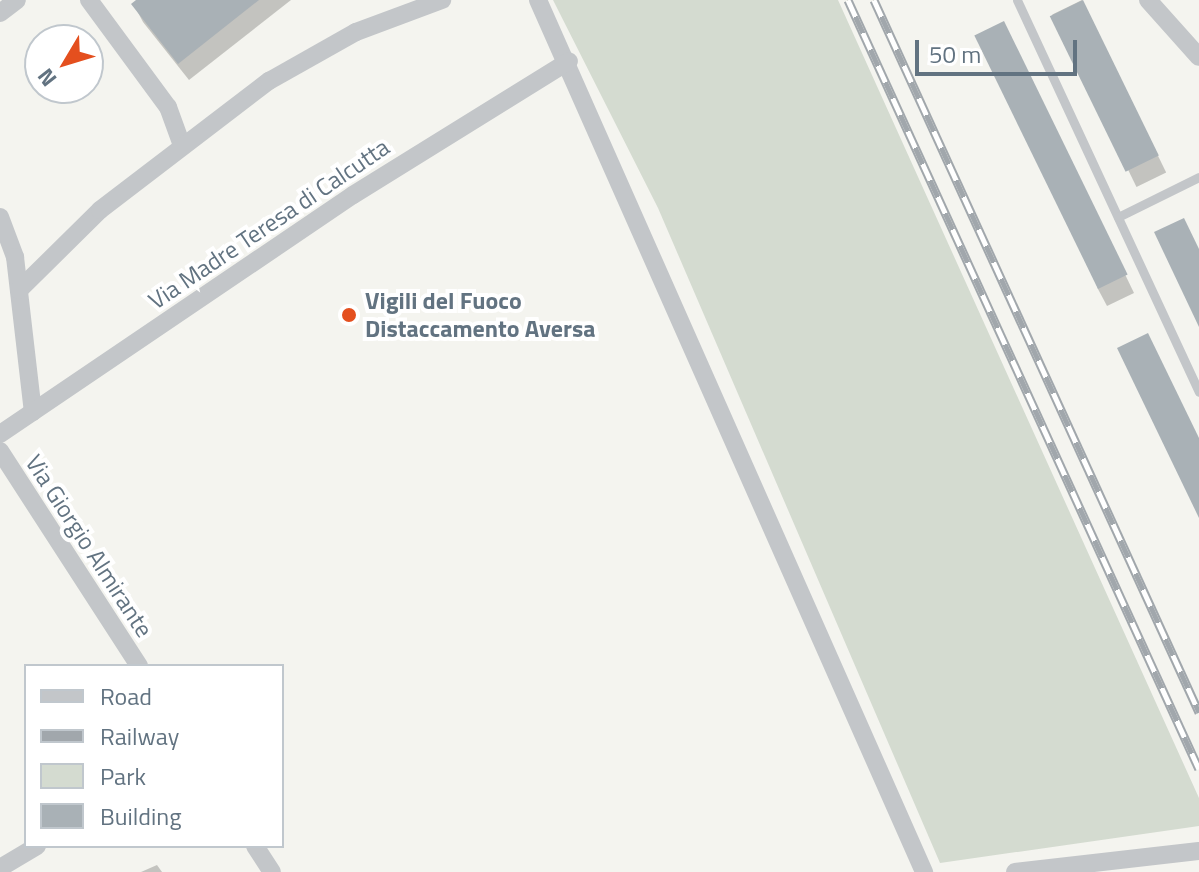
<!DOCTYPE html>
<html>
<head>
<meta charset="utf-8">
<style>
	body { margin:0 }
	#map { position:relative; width:1199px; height:872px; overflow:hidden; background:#f4f4ef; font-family:"Titillium Web",sans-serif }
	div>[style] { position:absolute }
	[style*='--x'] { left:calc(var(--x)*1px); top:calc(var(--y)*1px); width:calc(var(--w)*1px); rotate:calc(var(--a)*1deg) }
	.green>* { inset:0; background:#d4dbd0 }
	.shadow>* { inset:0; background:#0003; transform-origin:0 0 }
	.building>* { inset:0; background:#a9b1b6; transform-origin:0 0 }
	.lane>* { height:9px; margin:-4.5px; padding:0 4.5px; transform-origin:4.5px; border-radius:4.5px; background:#c3c6c9 }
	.street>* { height:18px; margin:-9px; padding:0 9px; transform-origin:9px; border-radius:9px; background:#c3c6c9 }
	.rail>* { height:9px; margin-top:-4.5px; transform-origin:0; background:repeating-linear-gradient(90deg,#fff 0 18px,#a1a7ac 0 36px); box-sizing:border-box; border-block:2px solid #a1a7ac }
	.dots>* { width:22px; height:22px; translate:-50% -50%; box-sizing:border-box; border:4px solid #fff; border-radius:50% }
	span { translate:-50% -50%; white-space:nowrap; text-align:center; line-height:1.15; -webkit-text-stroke:8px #fff; paint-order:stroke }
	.street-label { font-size:24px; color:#627381 }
	.poi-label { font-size:24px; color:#627381; font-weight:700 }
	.left { translate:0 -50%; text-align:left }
	.legend { position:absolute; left:24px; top:664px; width:260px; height:184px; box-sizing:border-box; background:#fff; border:2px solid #c0c7cd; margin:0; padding:10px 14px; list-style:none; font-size:24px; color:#627381 }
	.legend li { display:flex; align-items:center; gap:16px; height:40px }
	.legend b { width:40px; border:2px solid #c0c7cd }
	.north { position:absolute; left:24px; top:24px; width:80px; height:80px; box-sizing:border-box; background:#fff; border:2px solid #c0c7cd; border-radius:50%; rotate:232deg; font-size:22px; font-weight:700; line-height:32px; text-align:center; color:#627381 }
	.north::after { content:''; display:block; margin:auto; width:28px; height:36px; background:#e44f1e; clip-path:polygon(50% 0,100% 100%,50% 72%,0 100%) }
	.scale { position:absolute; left:915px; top:40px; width:162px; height:36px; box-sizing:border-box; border:4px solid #627381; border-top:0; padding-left:10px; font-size:24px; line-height:28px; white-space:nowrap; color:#627381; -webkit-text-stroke:6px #fff; paint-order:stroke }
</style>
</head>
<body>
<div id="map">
	<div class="green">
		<i style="clip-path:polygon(553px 0,838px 0,1199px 798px,1199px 826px,940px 863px,658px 208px)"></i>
	</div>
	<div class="shadow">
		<i style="clip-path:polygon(140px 0,291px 0,189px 80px,143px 22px,134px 5px)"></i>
		<i style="left:1082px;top:0;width:192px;height:33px;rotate:64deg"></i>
		<i style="clip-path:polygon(1004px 23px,1134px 293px,1107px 306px,1098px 289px)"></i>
		<i style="clip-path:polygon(157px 865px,162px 872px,141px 872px)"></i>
	</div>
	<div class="building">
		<i style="clip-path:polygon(136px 0,259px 0,178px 64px,131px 4px)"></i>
		<i style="left:1083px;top:0;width:173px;height:37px;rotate:64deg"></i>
		<i style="left:1004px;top:21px;width:282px;height:33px;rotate:64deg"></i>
		<i style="clip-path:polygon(1184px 218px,1199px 249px,1199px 327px,1154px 232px)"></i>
		<i style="clip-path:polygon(1148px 333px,1199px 438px,1199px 518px,1117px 348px)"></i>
	</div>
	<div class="lane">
		<i style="--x:1017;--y:0;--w:432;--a:65.1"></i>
		<i style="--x:1118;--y:217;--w:90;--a:-26.3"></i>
	</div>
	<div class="street">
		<i style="--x:89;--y:0;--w:133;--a:53.6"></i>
		<i style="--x:168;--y:107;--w:38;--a:70"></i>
		<i style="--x:538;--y:0;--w:954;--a:66.12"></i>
		<i style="--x:1148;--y:0;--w:76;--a:48.2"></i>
		<i style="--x:0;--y:13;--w:21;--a:-37"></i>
		<i style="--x:0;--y:217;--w:43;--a:69.4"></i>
		<i style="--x:15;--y:257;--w:156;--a:83.4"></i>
		<i style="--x:19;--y:290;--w:114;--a:-44.6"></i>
		<i style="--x:100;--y:210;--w:213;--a:-37.4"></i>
		<i style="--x:269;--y:81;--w:100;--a:-29.4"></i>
		<i style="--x:356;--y:32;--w:92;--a:-20.4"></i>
		<i style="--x:0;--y:434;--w:426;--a:-34.1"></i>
		<i style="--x:353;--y:195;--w:254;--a:-31.8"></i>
		<i style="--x:0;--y:451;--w:256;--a:57.1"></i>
		<i style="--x:255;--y:846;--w:31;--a:57"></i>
		<i style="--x:0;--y:868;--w:43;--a:-30.7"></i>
		<i style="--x:1015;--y:872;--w:185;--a:-6.5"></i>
	</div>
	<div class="rail">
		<i style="--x:848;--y:0;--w:845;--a:65.47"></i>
		<i style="--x:874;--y:0;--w:783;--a:65.47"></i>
	</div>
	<div class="dots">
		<i style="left:349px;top:315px;background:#e44f1e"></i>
	</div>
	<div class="street-label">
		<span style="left:269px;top:224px;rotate:-34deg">Via Madre Teresa di Calcutta</span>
		<span style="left:89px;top:546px;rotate:57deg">Via Giorgio Almirante</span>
	</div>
	<div class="poi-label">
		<span class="left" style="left:365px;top:315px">Vigili del Fuoco<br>Distaccamento Aversa</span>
	</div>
	<ul class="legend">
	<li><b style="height:10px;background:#c3c6c9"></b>Road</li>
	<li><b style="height:10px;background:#a1a7ac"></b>Railway</li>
	<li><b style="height:22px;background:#d4dbd0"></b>Park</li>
	<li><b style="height:22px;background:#a9b1b6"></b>Building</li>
	</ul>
	<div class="north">N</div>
	<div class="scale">50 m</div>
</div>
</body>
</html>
